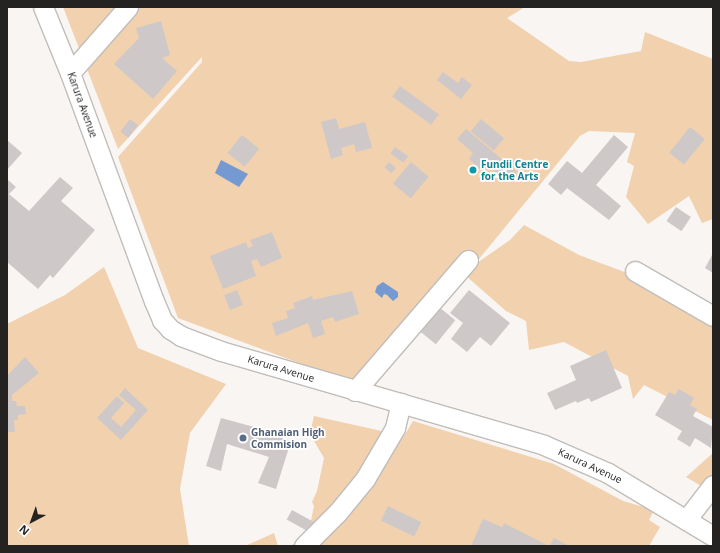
<!DOCTYPE html>
<html>
<head>
<meta charset="utf-8">
<style>
	body { margin:0 }
	#map { position:relative; width:720px; height:553px; overflow:hidden; background:#f9f5f2; font-family:"Open Sans",sans-serif }
	div>[style] { position:absolute }
	[style*='--x'] { left:calc(var(--x)*1px); top:calc(var(--y)*1px); width:calc(var(--w)*1px); rotate:calc(var(--a)*1deg) }
	.green>* { inset:0; background:#f1d1ae }
	.water>* { inset:0; background:#759ad2 }
	.building>* { inset:0; background:#cec9c8; transform-origin:0 0 }
	.roads { filter:drop-shadow(1px 0 #c0bdba) drop-shadow(-1px 0 #c0bdba) drop-shadow(0 1px #c0bdba) drop-shadow(0 -1px #c0bdba) }
	.minor>* { height:19px; margin:-9.5px; padding:0 9.5px; transform-origin:9.5px; border-radius:9.5px; background:#fff }
	.dots>* { width:11px; height:11px; translate:-50% -50%; box-sizing:border-box; border:2px solid #fff; border-radius:50% }
	span { translate:-50% -50%; white-space:nowrap; text-align:center; line-height:1.15; -webkit-text-stroke:3.5px #fff; paint-order:stroke }
	.street-label { font-size:10px; color:#242322 }
	.culture-label { font-size:10px; color:#0d838f; font-weight:700 }
	.left { translate:0 -50%; text-align:left }
	.service-label { font-size:10px; color:#4e5e75; font-weight:700 }
	.frame { position:absolute; inset:0; border:8px solid #242322; pointer-events:none }
	.north { position:absolute; left:12px; top:501px; width:40px; height:40px; -webkit-text-stroke:3px #fff; paint-order:stroke; rotate:221deg; font-size:11px; font-weight:700; line-height:16px; text-align:center; color:#242322 }
	.north::after { content:''; display:block; margin:auto; width:14px; height:18px; background:#242322; clip-path:polygon(50% 0,100% 100%,50% 72%,0 100%) }
</style>
</head>
<body>
<div id="map">
	<div class="green">
		<i style="clip-path:polygon(63px 7px,525px 7px,507px 18px,569px 61px,581px 62px,641px 51px,645px 32px,713px 59px,713px 219px,702px 223px,689px 196px,648px 224px,626px 197px,634px 166px,627px 162px,635px 133px,589px 131px,580px 136px,474px 265px,510px 240px,524px 225px,579px 255px,670px 289px,713px 318px,713px 420px,644px 385px,633px 399px,628px 376px,564px 342px,529px 350px,526px 321px,506px 311px,465px 275px,371px 390px,178px 318px,118px 157px,202px 62px,202px 57px,118px 149px)"></i>
		<i style="clip-path:polygon(104px 267px,138px 348px,226px 384px,190px 433px,180px 489px,189px 546px,7px 546px,7px 324px,65px 295px)"></i>
		<i style="clip-path:polygon(314px 416px,404px 436px,413px 421px,554px 464px,623px 501px,654px 510px,649px 520px,660px 527px,649px 546px,288px 546px,307px 540px,314px 506px,312px 502px,317px 491px,324px 458px,310px 434px)"></i>
		<i style="clip-path:polygon(713px 453px,713px 493px,686px 477px)"></i>
		<i style="clip-path:polygon(274px 533px,278px 546px,245px 546px)"></i>
	</div>
	<div class="water">
		<i style="clip-path:polygon(221px 160px,248px 174px,239px 187px,215px 173px)"></i>
		<i style="clip-path:polygon(383px 282px,398px 292px,398px 297px,393px 301px,387px 295px,384px 294px,382px 298px,375px 292px,377px 286px)"></i>
	</div>
	<div class="building">
		<i style="clip-path:polygon(161px 21px,170px 55px,162px 58px,177px 71px,153px 99px,114px 64px,139px 38px,136px 28px)"></i>
		<i style="clip-path:polygon(443px 72px,458px 83px,462px 77px,472px 85px,461px 99px,437px 80px)"></i>
		<i style="left:400px;top:86px;width:48px;height:13px;rotate:36deg"></i>
		<i style="clip-path:polygon(336px 118px,339px 129px,365px 122px,372px 148px,356px 152px,354px 144px,341px 148px,343px 155px,331px 159px,321px 122px)"></i>
		<i style="left:130px;top:119px;width:10px;height:16px;rotate:37deg"></i>
		<i style="left:481px;top:119px;width:30px;height:16px;rotate:40deg"></i>
		<i style="left:690px;top:127px;width:19px;height:33px;rotate:39deg"></i>
		<i style="clip-path:polygon(466px 129px,517px 172px,509px 181px,486px 165px,481px 170px,469px 159px,473px 153px,457px 139px)"></i>
		<i style="left:242px;top:135px;width:22px;height:23px;rotate:39deg"></i>
		<i style="clip-path:polygon(614px 135px,628px 147px,596px 185px,621px 206px,609px 220px,567px 188px,561px 195px,548px 184px,567px 161px,582px 173px)"></i>
		<i style="clip-path:polygon(7px 140px,22px 153px,7px 170px)"></i>
		<i style="left:395px;top:147px;width:16px;height:8px;rotate:35deg"></i>
		<i style="left:389px;top:162px;width:9px;height:7px;rotate:41deg"></i>
		<i style="left:411px;top:162px;width:23px;height:28px;rotate:40deg"></i>
		<i style="clip-path:polygon(60px 177px,73px 188px,61px 201px,95px 230px,53px 278px,50px 275px,38px 289px,7px 262px,7px 179px,16px 187px,9px 194px,29px 211px)"></i>
		<i style="left:676px;top:207px;width:18px;height:17px;rotate:34deg"></i>
		<i style="clip-path:polygon(272px 232px,282px 258px,261px 267px,257px 259px,251px 261px,256px 276px,223px 289px,210px 256px,246px 242px,248px 248px,253px 246px,250px 240px)"></i>
		<i style="clip-path:polygon(713px 253px,713px 273px,705px 268px)"></i>
		<i style="left:237px;top:290px;width:16px;height:14px;rotate:68deg"></i>
		<i style="clip-path:polygon(469px 290px,510px 323px,491px 346px,480px 337px,467px 352px,451px 339px,463px 323px,450px 313px)"></i>
		<i style="clip-path:polygon(352px 291px,359px 314px,335px 322px,333px 317px,321px 321px,325px 334px,313px 338px,308px 323px,276px 336px,272px 323px,288px 318px,286px 311px,295px 308px,293px 303px,312px 296px,313px 300px)"></i>
		<i style="left:439px;top:307px;width:21px;height:31px;rotate:39deg"></i>
		<i style="clip-path:polygon(606px 350px,622px 388px,591px 402px,589px 398px,577px 403px,576px 401px,555px 410px,547px 393px,576px 380px,570px 366px)"></i>
		<i style="clip-path:polygon(25px 357px,39px 373px,12px 395px,12px 401px,16px 401px,17px 406px,25px 406px,26px 414px,18px 415px,18px 420px,14px 420px,15px 432px,7px 432px,7px 376px)"></i>
		<i style="clip-path:polygon(125px 388px,148px 410px,121px 440px,97px 418px,117px 396px,124px 403px,111px 418px,121px 427px,136px 410px,119px 395px)"></i>
		<i style="clip-path:polygon(679px 389px,694px 398px,690px 405px,697px 409px,693px 416px,713px 427px,711px 448px,695px 438px,690px 447px,677px 439px,682px 431px,655px 415px,669px 392px,675px 395px)"></i>
		<i style="clip-path:polygon(221px 418px,262px 429px,261px 431px,291px 441px,276px 489px,258px 483px,269px 457px,227px 444px,221px 471px,206px 466px)"></i>
		<i style="left:388px;top:506px;width:37px;height:16px;rotate:26deg"></i>
		<i style="left:292px;top:510px;width:26px;height:11px;rotate:29deg"></i>
		<i style="clip-path:polygon(483px 519px,502px 527px,504px 523px,549px 546px,554px 538px,569px 546px,471px 546px)"></i>
	</div>
	<div class="roads">
		<div class="minor">
			<i style="--x:43;--y:7;--w:71;--a:67.8"></i>
			<i style="--x:70;--y:73;--w:243;--a:69.8"></i>
			<i style="--x:154;--y:301;--w:21;--a:67"></i>
			<i style="--x:162;--y:320;--w:12;--a:48"></i>
			<i style="--x:170;--y:329;--w:13;--a:32"></i>
			<i style="--x:181;--y:336;--w:43;--a:20.6"></i>
			<i style="--x:221;--y:351;--w:336;--a:16.2"></i>
			<i style="--x:544;--y:445;--w:70;--a:23.6"></i>
			<i style="--x:608;--y:473;--w:122;--a:31"></i>
			<i style="--x:70;--y:73;--w:88;--a:-48.7"></i>
			<i style="--x:635;--y:271;--w:90;--a:30"></i>
			<i style="--x:355;--y:391;--w:173;--a:-49.2"></i>
			<i style="--x:686;--y:520;--w:44;--a:-52.4"></i>
			<i style="--x:304;--y:546;--w:48;--a:-45"></i>
			<i style="--x:338;--y:512;--w:43;--a:-50.7"></i>
			<i style="--x:365;--y:479;--w:59;--a:-59.5"></i>
			<i style="--x:395;--y:428;--w:26;--a:-77"></i>
		</div>
	</div>
	<div class="dots">
		<i style="left:473px;top:170px;background:#0f9aa8"></i>
		<i style="left:243px;top:438px;background:#5c6f8a"></i>
	</div>
	<div class="street-label">
		<span style="left:82px;top:105px;rotate:70deg">Karura Avenue</span>
		<span style="left:281px;top:369px;rotate:17deg">Karura Avenue</span>
		<span style="left:590px;top:466px;rotate:25deg">Karura Avenue</span>
	</div>
	<div class="culture-label">
		<span class="left" style="left:481px;top:170px">Fundii Centre<br>for the Arts</span>
	</div>
	<div class="service-label">
		<span class="left" style="left:251px;top:438px">Ghanaian High<br>Commision</span>
	</div>
	<div class="frame"></div>
	<div class="north">N</div>
</div>
</body>
</html>
